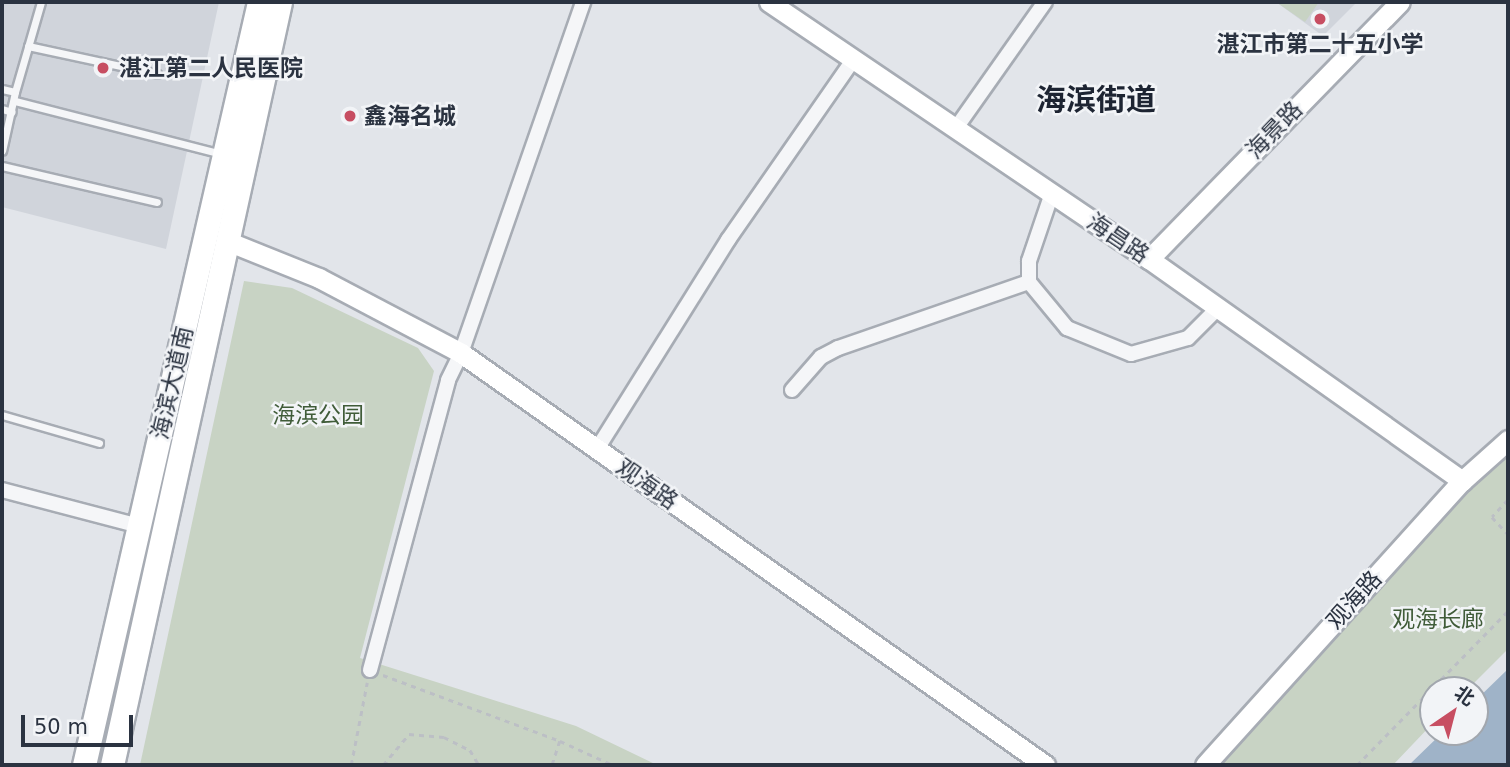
<!DOCTYPE html>
<html>
<head>
<meta charset="utf-8">
<style>
	body { margin:0 }
	#map { position:relative; width:1510px; height:767px; overflow:hidden; background:#e2e5ea; font-family:"DejaVu Sans","Noto Sans SC",sans-serif }
	div>[style] { position:absolute }
	[style*='--x'] { left:calc(var(--x)*1px); top:calc(var(--y)*1px); width:calc(var(--w)*1px); rotate:calc(var(--a)*1deg) }
	.built>* { inset:0; background:#d0d4db }
	.green>* { inset:0; background:#c8d3c4 }
	.water>* { inset:0; background:#9fb3c8 }
	.path>* { height:2.5px; margin-top:-1.25px; transform-origin:0; background:repeating-linear-gradient(90deg,#bcbfc5 0 5px,transparent 0 10px) }
	.roads { filter:drop-shadow(2px 0 #a7acb4) drop-shadow(-2px 0 #a7acb4) drop-shadow(0 2px #a7acb4) drop-shadow(0 -2px #a7acb4) }
	.lane>* { height:7px; margin:-3.5px; padding:0 3.5px; transform-origin:3.5px; border-radius:3.5px; background:#f5f6f8 }
	.street>* { height:14px; margin:-7px; padding:0 7px; transform-origin:7px; border-radius:7px; background:#f5f6f8 }
	.secondary>* { height:19px; margin:-9.5px; padding:0 9.5px; transform-origin:9.5px; border-radius:9.5px; background:#fff }
	.primary>* { height:23px; margin:-11.5px; padding:0 11.5px; transform-origin:11.5px; border-radius:11.5px; background:#fff }
	.dots>* { width:19px; height:19px; translate:-50% -50%; box-sizing:border-box; border:4px solid #f2f4f7; border-radius:50% }
	span { translate:-50% -50%; white-space:nowrap; text-align:center; line-height:1.15; -webkit-text-stroke:5px #f2f4f7; paint-order:stroke }
	.poi-label { font-size:23px; color:#2b3341; font-weight:700 }
	.left { translate:0 -50%; text-align:left }
	.street-label { font-size:23px; color:#2b3341 }
	.park-label { font-size:23px; color:#405c39 }
	.district-label { font-size:30px; color:#1d2432; font-weight:700 }
	.frame { position:absolute; inset:0; border:4px solid #2b3341; pointer-events:none }
	.north { position:absolute; left:1419px; top:676px; width:70px; height:70px; box-sizing:border-box; background:#f2f4f7; border:2px solid #a2a7ae; border-radius:50%; rotate:35deg; font-size:19px; font-weight:700; line-height:28px; text-align:center; color:#2b3341 }
	.north::after { content:''; display:block; margin:auto; width:24px; height:32px; background:#c74e62; clip-path:polygon(50% 0,100% 100%,50% 72%,0 100%) }
	.scale { position:absolute; left:21px; top:715px; width:112px; height:32px; box-sizing:border-box; border:4px solid #2b3341; border-top:0; padding-left:9px; font-size:21px; line-height:24px; white-space:nowrap; color:#2b3341; -webkit-text-stroke:5px #f2f4f7; paint-order:stroke }
</style>
</head>
<body>
<div id="map">
	<div class="built">
		<i style="clip-path:polygon(2px 2px,219px 2px,166px 249px,2px 207px)"></i>
		<i style="clip-path:polygon(1276px 2px,1357px 2px,1323px 36px)"></i>
	</div>
	<div class="green">
		<i style="clip-path:polygon(1276px 2px,1319px 2px,1305px 22px)"></i>
		<i style="clip-path:polygon(244px 281px,292px 288px,418px 348px,434px 371px,360px 658px,576px 726px,657px 765px,140px 765px)"></i>
		<i style="clip-path:polygon(1508px 451px,1508px 649px,1467px 690px,1433px 690px,1433px 723px,1393px 765px,1198px 765px)"></i>
	</div>
	<div class="water">
		<i style="clip-path:polygon(1508px 669px,1508px 765px,1409px 765px,1443px 732px,1475px 732px,1475px 701px)"></i>
	</div>
	<div class="path">
		<i style="--x:1508;--y:500;--w:23;--a:133"></i>
		<i style="--x:1492;--y:517;--w:23;--a:47"></i>
		<i style="--x:383;--y:675;--w:189;--a:20.4"></i>
		<i style="--x:560;--y:741;--w:25;--a:108"></i>
		<i style="--x:560;--y:741;--w:58;--a:24.4"></i>
		<i style="--x:351;--y:765;--w:84;--a:-79"></i>
		<i style="--x:383;--y:765;--w:40;--a:-50"></i>
		<i style="--x:409;--y:734;--w:35;--a:5"></i>
		<i style="--x:444;--y:737;--w:29;--a:27"></i>
		<i style="--x:470;--y:750;--w:17;--a:59"></i>
		<i style="--x:1357;--y:765;--w:216;--a:-45.6"></i>
	</div>
	<div class="roads">
		<div class="lane">
			<i style="--x:28;--y:46;--w:132;--a:12.2"></i>
			<i style="--x:2;--y:89;--w:13;--a:13"></i>
			<i style="--x:15;--y:92;--w:60;--a:102.4"></i>
			<i style="--x:15;--y:92;--w:94;--a:-73.9"></i>
			<i style="--x:15;--y:101;--w:213;--a:14.4"></i>
			<i style="--x:2;--y:109;--w:10;--a:17"></i>
			<i style="--x:2;--y:166;--w:159;--a:13.1"></i>
			<i style="--x:2;--y:415;--w:101;--a:16.1"></i>
		</div>
		<div class="street">
			<i style="--x:956;--y:128;--w:154;--a:-54.8"></i>
			<i style="--x:1052;--y:193;--w:72;--a:108.7"></i>
			<i style="--x:1029;--y:261;--w:21;--a:90"></i>
			<i style="--x:1029;--y:282;--w:60;--a:50.4"></i>
			<i style="--x:1067;--y:328;--w:69;--a:22.1"></i>
			<i style="--x:1131;--y:354;--w:59;--a:-15.7"></i>
			<i style="--x:1188;--y:338;--w:42;--a:-45"></i>
			<i style="--x:792;--y:390;--w:44;--a:-48.7"></i>
			<i style="--x:821;--y:357;--w:19;--a:-28"></i>
			<i style="--x:838;--y:348;--w:202;--a:-19.1"></i>
			<i style="--x:597;--y:449;--w:247;--a:-57.9"></i>
			<i style="--x:728;--y:240;--w:221;--a:-55.2"></i>
			<i style="--x:2;--y:490;--w:142;--a:14.7"></i>
			<i style="--x:370;--y:670;--w:300;--a:-74.9"></i>
			<i style="--x:448;--y:380;--w:30;--a:-64"></i>
			<i style="--x:461;--y:353;--w:372;--a:-70.8"></i>
		</div>
		<div class="secondary">
			<i style="--x:769;--y:2;--w:459;--a:34.1"></i>
			<i style="--x:1149;--y:259;--w:384;--a:35.3"></i>
			<i style="--x:227;--y:241;--w:99;--a:21.9"></i>
			<i style="--x:319;--y:278;--w:161;--a:27.8"></i>
			<i style="--x:461;--y:353;--w:715;--a:35.2"></i>
			<i style="--x:1149;--y:259;--w:359;--a:-45.7"></i>
			<i style="--x:1205;--y:765;--w:383;--a:-47.9"></i>
			<i style="--x:1462;--y:481;--w:62;--a:-41.7"></i>
		</div>
		<div class="primary">
			<i style="--x:84;--y:765;--w:783;--a:-77.08"></i>
			<i style="--x:112;--y:765;--w:781;--a:-77.58"></i>
		</div>
	</div>
	<div class="dots">
		<i style="left:1320px;top:19px;background:#c74e62"></i>
		<i style="left:103px;top:68px;background:#c74e62"></i>
		<i style="left:350px;top:116px;background:#c74e62"></i>
	</div>
	<div class="poi-label">
		<span style="left:1320px;top:44px">湛江市第二十五小学</span>
		<span class="left" style="left:119px;top:68px">湛江第二人民医院</span>
		<span class="left" style="left:364px;top:116px">鑫海名城</span>
	</div>
	<div class="street-label">
		<span style="left:1274px;top:130px;rotate:-46deg">海景路</span>
		<span style="left:1118px;top:238px;rotate:34deg">海昌路</span>
		<span style="left:172px;top:383px;rotate:-77deg">海滨大道南</span>
		<span style="left:647px;top:484px;rotate:35deg">观海路</span>
		<span style="left:1354px;top:600px;rotate:-48deg">观海路</span>
	</div>
	<div class="park-label">
		<span style="left:318px;top:415px">海滨公园</span>
		<span style="left:1438px;top:619px">观海长廊</span>
	</div>
	<div class="district-label">
		<span style="left:1096px;top:100px">海滨街道</span>
	</div>
	<div class="frame"></div>
	<div class="north">北</div>
	<div class="scale">50 m</div>
</div>
</body>
</html>
